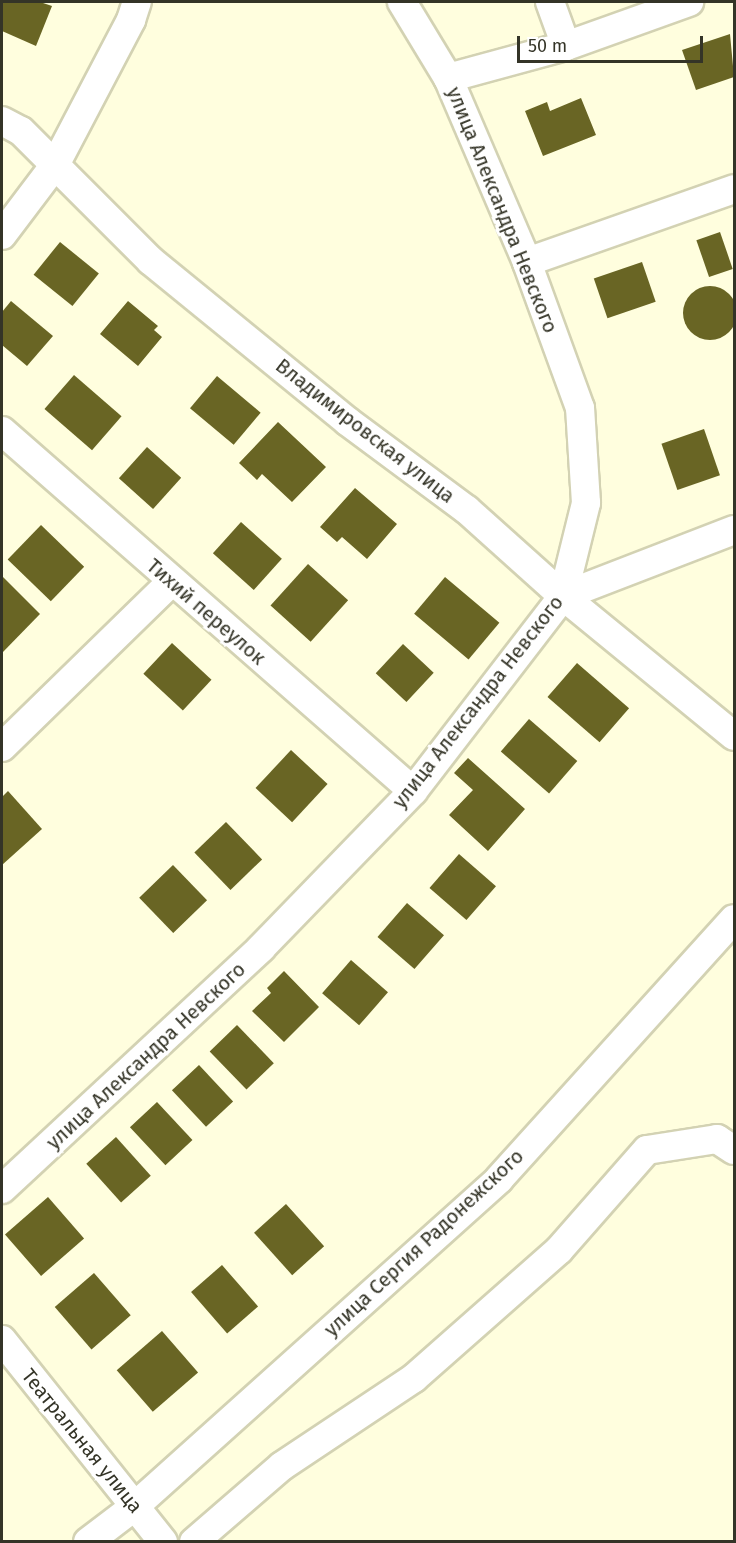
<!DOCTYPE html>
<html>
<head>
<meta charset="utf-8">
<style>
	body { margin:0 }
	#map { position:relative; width:736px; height:1543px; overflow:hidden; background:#fffede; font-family:"Fira Sans",sans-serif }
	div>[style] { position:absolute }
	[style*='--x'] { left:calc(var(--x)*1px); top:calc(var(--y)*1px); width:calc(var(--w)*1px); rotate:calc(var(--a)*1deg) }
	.building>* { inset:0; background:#696524; transform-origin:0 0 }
	.round { border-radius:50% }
	.roads { filter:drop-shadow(2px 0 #d3d2b3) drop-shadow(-2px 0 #d3d2b3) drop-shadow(0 2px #d3d2b3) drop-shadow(0 -2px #d3d2b3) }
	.minor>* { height:28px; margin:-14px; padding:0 14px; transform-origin:14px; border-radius:14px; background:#fff }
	span { translate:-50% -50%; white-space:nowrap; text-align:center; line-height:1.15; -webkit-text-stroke:6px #fff; paint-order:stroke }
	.street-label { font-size:20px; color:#343427 }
	.frame { position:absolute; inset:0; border:3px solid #343427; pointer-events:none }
	.scale { position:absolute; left:517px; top:36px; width:186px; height:27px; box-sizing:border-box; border:3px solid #343427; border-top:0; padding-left:8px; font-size:18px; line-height:21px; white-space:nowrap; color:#343427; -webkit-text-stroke:4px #fff; paint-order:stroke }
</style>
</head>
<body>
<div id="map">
	<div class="building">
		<i style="clip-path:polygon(2px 2px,40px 2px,52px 6px,36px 46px,2px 31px)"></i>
		<i style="clip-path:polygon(730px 34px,734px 77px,696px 90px,682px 50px)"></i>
		<i style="clip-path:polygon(581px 98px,596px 135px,543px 156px,525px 111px,547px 102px,550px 111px)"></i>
		<i style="left:720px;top:232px;width:39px;height:25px;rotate:71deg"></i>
		<i style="left:60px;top:242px;width:50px;height:42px;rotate:39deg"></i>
		<i style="left:642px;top:262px;width:42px;height:51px;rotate:71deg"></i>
		<i class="round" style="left:683px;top:286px;width:54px;height:54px"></i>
		<i style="clip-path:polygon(11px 301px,53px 336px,27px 366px,2px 345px,2px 312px)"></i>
		<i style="clip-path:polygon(128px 301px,158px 326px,154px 330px,162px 337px,138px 366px,100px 334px)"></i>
		<i style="left:74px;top:375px;width:63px;height:45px;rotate:41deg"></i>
		<i style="left:217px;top:376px;width:57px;height:42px;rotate:40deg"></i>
		<i style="clip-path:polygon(278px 422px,326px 467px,292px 502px,262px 474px,257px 480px,239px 463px)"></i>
		<i style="left:704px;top:429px;width:49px;height:45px;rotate:71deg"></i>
		<i style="left:147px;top:447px;width:46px;height:42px;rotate:42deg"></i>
		<i style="clip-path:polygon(355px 488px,397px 524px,367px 559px,342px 537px,337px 542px,320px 527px)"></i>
		<i style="left:241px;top:522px;width:55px;height:42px;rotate:42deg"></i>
		<i style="left:41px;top:525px;width:60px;height:48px;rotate:44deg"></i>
		<i style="left:308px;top:564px;width:54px;height:56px;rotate:42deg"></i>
		<i style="clip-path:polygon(2px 576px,40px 614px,2px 653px)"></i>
		<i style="left:445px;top:577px;width:71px;height:48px;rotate:40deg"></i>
		<i style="left:172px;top:643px;width:54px;height:42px;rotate:43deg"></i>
		<i style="left:403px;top:644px;width:42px;height:40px;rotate:43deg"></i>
		<i style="left:577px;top:663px;width:69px;height:45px;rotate:41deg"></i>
		<i style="left:529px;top:719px;width:64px;height:43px;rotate:41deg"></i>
		<i style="left:291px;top:750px;width:50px;height:52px;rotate:43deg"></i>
		<i style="clip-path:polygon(468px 758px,525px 809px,488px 851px,449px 815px,473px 790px,454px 773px)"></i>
		<i style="clip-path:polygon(8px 791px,42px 829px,2px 865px,2px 797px)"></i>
		<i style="left:226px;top:822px;width:52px;height:44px;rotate:46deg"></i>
		<i style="left:459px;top:854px;width:49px;height:45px;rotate:41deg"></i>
		<i style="left:173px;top:865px;width:49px;height:47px;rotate:46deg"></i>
		<i style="left:407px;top:903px;width:49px;height:45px;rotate:41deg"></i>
		<i style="left:351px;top:960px;width:49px;height:44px;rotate:41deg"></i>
		<i style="clip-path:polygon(284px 971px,319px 1007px,284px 1042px,252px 1011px,271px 993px,267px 988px)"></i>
		<i style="left:237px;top:1025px;width:53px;height:38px;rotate:46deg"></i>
		<i style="left:199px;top:1065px;width:50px;height:37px;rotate:47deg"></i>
		<i style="left:157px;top:1102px;width:52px;height:37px;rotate:47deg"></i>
		<i style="left:116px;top:1137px;width:52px;height:40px;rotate:48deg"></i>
		<i style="left:48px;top:1197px;width:55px;height:57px;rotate:49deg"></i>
		<i style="left:286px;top:1204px;width:57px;height:43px;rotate:48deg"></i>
		<i style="left:222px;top:1265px;width:55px;height:41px;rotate:49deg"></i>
		<i style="left:94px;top:1273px;width:56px;height:52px;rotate:49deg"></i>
		<i style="left:162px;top:1331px;width:55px;height:60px;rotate:49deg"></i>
	</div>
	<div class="roads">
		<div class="minor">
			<i style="--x:550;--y:2;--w:47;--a:70"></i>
			<i style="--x:448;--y:78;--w:122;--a:-15.2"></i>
			<i style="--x:566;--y:46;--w:131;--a:-19.7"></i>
			<i style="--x:2;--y:121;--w:21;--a:28"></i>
			<i style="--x:21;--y:131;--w:184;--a:45"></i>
			<i style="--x:151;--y:261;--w:253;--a:39.2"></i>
			<i style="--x:347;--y:421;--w:149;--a:36.6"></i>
			<i style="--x:467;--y:510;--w:129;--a:41.9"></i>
			<i style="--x:563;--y:596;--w:221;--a:39.3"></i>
			<i style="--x:2;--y:235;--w:88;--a:-52.9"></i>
			<i style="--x:55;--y:165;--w:164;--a:-62.3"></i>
			<i style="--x:131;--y:20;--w:19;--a:-72"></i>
			<i style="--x:527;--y:262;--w:219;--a:-19.4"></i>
			<i style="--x:2;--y:431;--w:546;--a:41.22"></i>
			<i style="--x:563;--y:596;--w:183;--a:-21.1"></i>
			<i style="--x:2;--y:747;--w:236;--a:-44.3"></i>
			<i style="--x:2;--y:1189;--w:354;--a:-42.9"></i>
			<i style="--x:261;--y:948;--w:219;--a:-45.9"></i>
			<i style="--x:413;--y:791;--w:246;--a:-52.4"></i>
			<i style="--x:563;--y:596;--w:96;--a:-76.1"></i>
			<i style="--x:586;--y:503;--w:95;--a:-93.6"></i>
			<i style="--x:580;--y:408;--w:155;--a:-110"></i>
			<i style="--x:527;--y:262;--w:200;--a:-113.2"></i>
			<i style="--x:448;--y:78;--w:89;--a:-121.2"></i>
			<i style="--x:2;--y:1340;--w:258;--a:51.4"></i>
			<i style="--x:88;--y:1542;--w:58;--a:-37.3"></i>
			<i style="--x:134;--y:1507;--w:491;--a:-41.9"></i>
			<i style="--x:499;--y:1179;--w:350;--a:-47.9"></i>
			<i style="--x:194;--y:1542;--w:116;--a:-40.8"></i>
			<i style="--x:282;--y:1466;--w:159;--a:-33.7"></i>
			<i style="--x:414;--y:1378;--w:193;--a:-41.4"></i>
			<i style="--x:559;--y:1250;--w:133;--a:-48.7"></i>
			<i style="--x:647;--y:1150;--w:71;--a:-8.9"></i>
			<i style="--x:717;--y:1139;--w:20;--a:33"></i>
		</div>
	</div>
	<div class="street-label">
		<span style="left:502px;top:210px;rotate:68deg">улица Александра Невского</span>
		<span style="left:365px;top:431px;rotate:38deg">Владимировская улица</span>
		<span style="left:206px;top:612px;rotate:41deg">Тихий переулок</span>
		<span style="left:478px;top:702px;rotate:-52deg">улица Александра Невского</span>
		<span style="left:146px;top:1056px;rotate:-43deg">улица Александра Невского</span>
		<span style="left:424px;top:1243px;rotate:-43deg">улица Сергия Радонежского</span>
		<span style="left:82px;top:1441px;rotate:51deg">Театральная улица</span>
	</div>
	<div class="frame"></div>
	<div class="scale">50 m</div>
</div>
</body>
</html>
